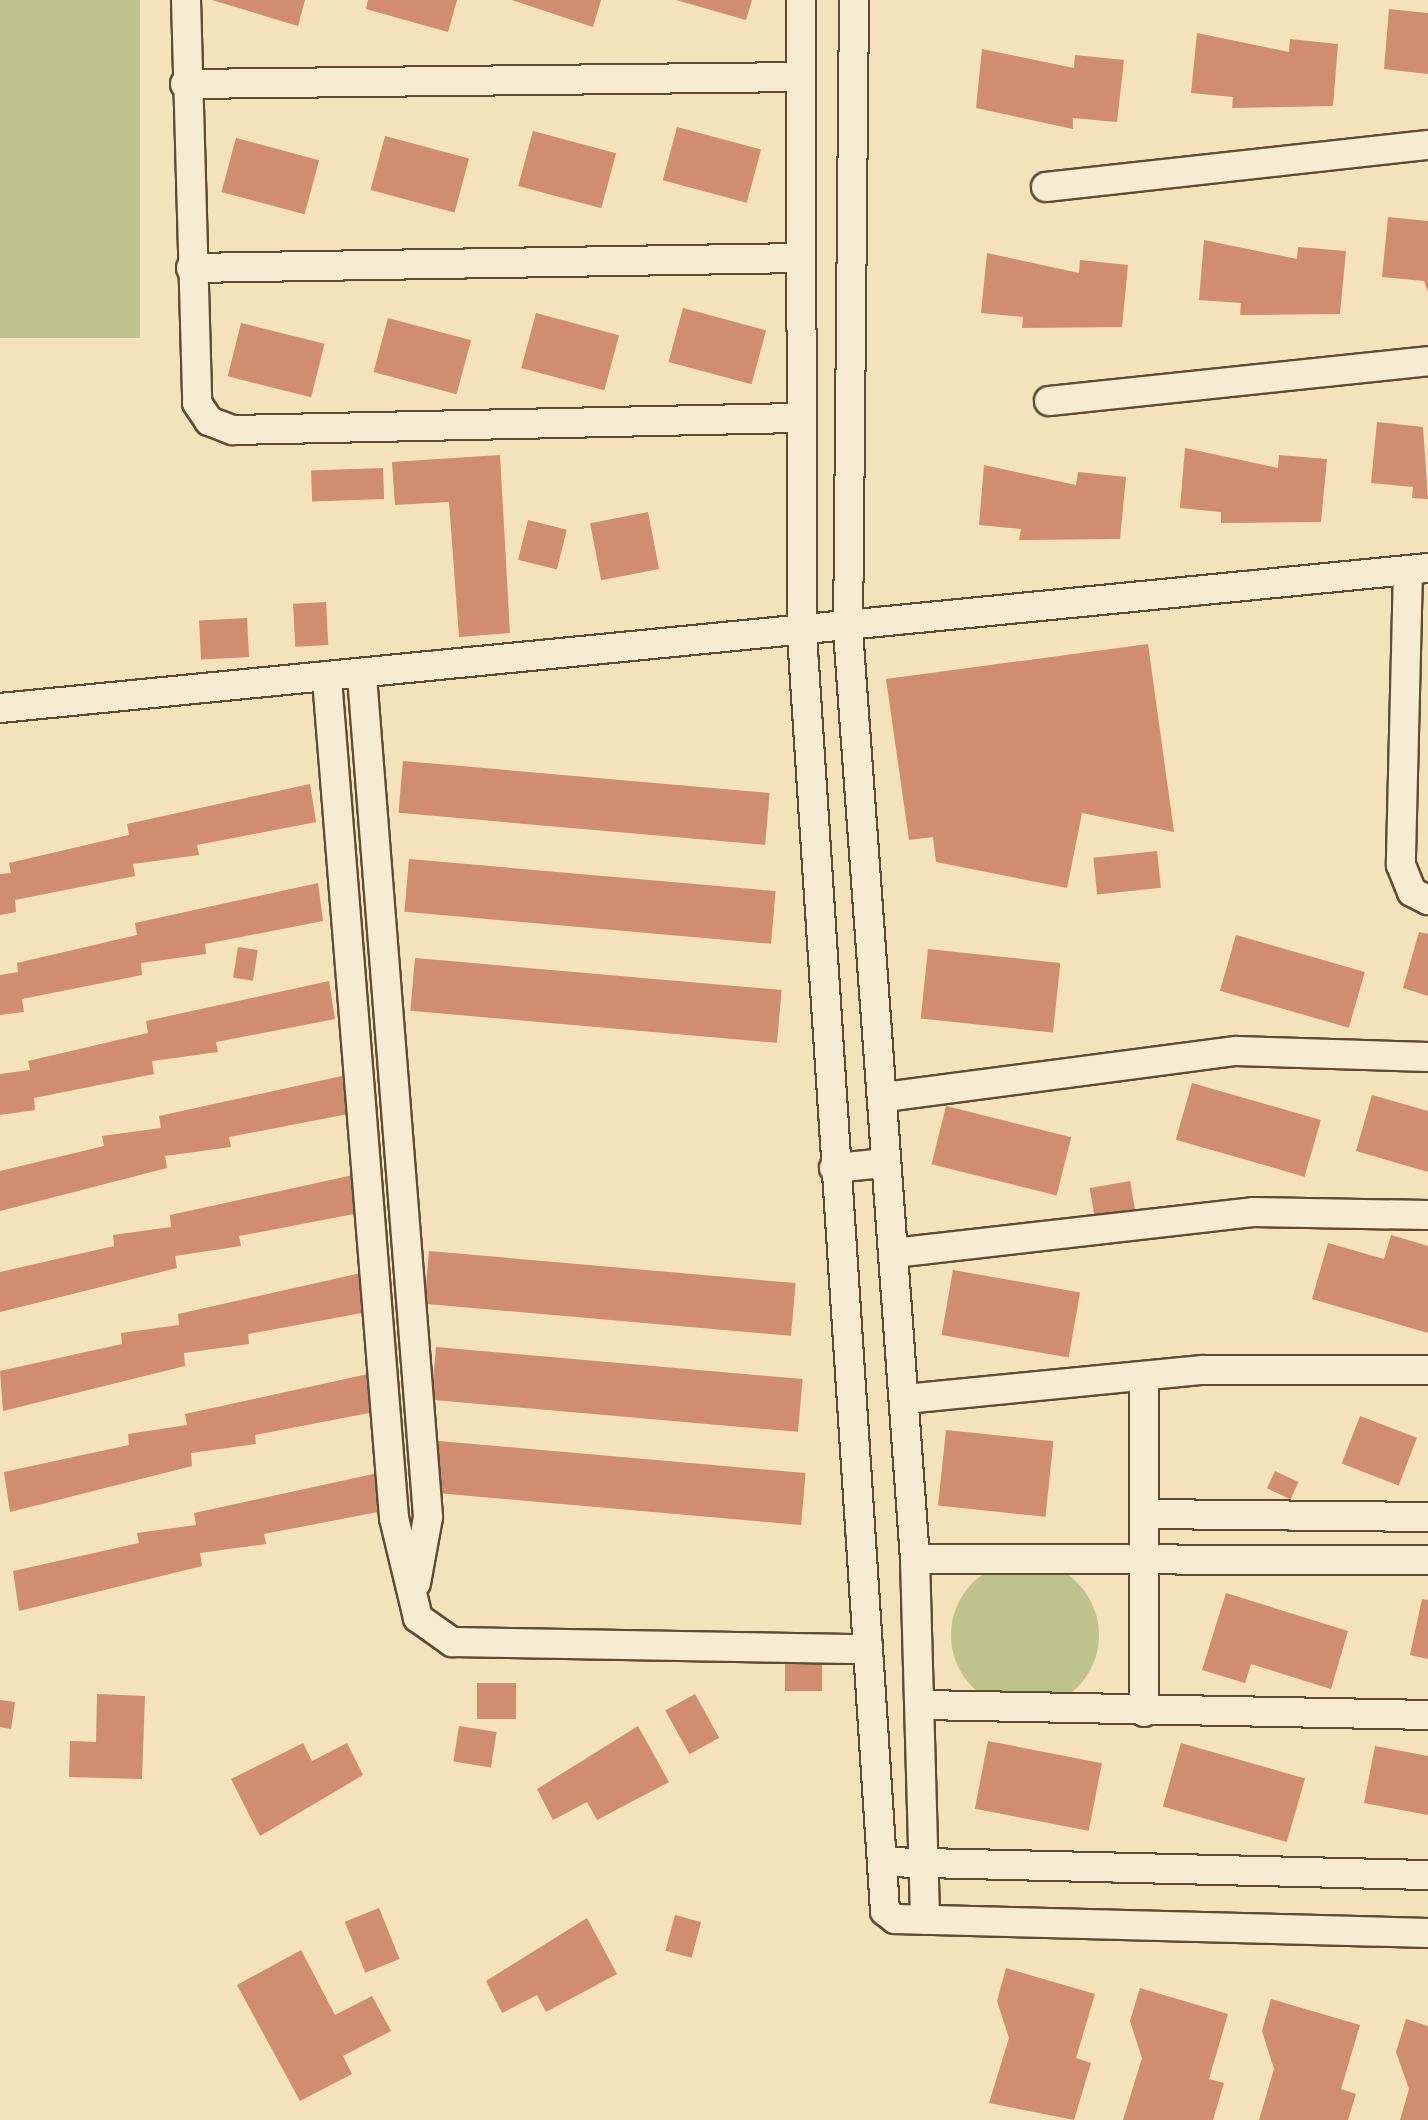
<!DOCTYPE html>
<html>
<head>
<meta charset="utf-8">
<style>
	body { margin:0 }
	#map { position:relative; width:1428px; height:2120px; overflow:hidden; background:#f3e2ba; font-family:"IM FELL French Canon",serif }
	div>[style] { position:absolute }
	[style*='--x'] { left:calc(var(--x)*1px); top:calc(var(--y)*1px); width:calc(var(--w)*1px); rotate:calc(var(--a)*1deg) }
	.green>* { inset:0; background:#bec28d; transform-origin:0 0 }
	.round { border-radius:50% }
	.building>* { inset:0; background:#d18d6f; transform-origin:0 0 }
	.roads { filter:drop-shadow(2px 0 #5e4d34) drop-shadow(-2px 0 #5e4d34) drop-shadow(0 2px #5e4d34) drop-shadow(0 -2px #5e4d34) }
	.minor>* { height:28px; margin:-14px; padding:0 14px; transform-origin:14px; border-radius:14px; background:#f7ecd2 }
	span { translate:-50% -50%; white-space:nowrap; text-align:center; line-height:1.15; -webkit-text-stroke:9px #f7ecd2; paint-order:stroke }
</style>
</head>
<body>
<div id="map">
	<div class="green">
		<i style="left:0;top:0;width:140px;height:338px"></i>
		<i class="round" style="left:951px;top:1561px;width:148px;height:148px"></i>
	</div>
	<div class="building">
		<i style="clip-path:polygon(212px 0,305px 0,298px 26px)"></i>
		<i style="clip-path:polygon(368px 0,457px 0,448px 32px,366px 9px)"></i>
		<i style="clip-path:polygon(512px 0,601px 0,593px 27px)"></i>
		<i style="clip-path:polygon(676px 0,752px 0,746px 20px)"></i>
		<i style="clip-path:polygon(1389px 9px,1428px 13px,1428px 74px,1384px 69px)"></i>
		<i style="clip-path:polygon(1197px 33px,1289px 52px,1290px 39px,1338px 44px,1333px 106px,1232px 108px,1233px 97px,1191px 93px)"></i>
		<i style="clip-path:polygon(982px 49px,1074px 68px,1075px 55px,1124px 60px,1117px 122px,1073px 118px,1073px 129px,976px 108px)"></i>
		<i style="left:677px;top:127px;width:87px;height:55px;rotate:15deg"></i>
		<i style="left:533px;top:131px;width:86px;height:57px;rotate:15deg"></i>
		<i style="left:385px;top:136px;width:87px;height:56px;rotate:15deg"></i>
		<i style="left:236px;top:138px;width:86px;height:56px;rotate:15deg"></i>
		<i style="clip-path:polygon(1388px 217px,1428px 221px,1428px 292px,1424px 281px,1382px 277px)"></i>
		<i style="clip-path:polygon(1204px 240px,1297px 259px,1298px 247px,1346px 251px,1340px 314px,1240px 315px,1241px 303px,1199px 300px)"></i>
		<i style="clip-path:polygon(987px 253px,1079px 273px,1080px 260px,1128px 265px,1122px 327px,1022px 328px,1023px 317px,981px 313px)"></i>
		<i style="left:683px;top:308px;width:86px;height:56px;rotate:15deg"></i>
		<i style="left:536px;top:313px;width:86px;height:57px;rotate:15deg"></i>
		<i style="left:388px;top:318px;width:86px;height:56px;rotate:15deg"></i>
		<i style="left:241px;top:323px;width:86px;height:55px;rotate:14deg"></i>
		<i style="clip-path:polygon(1377px 422px,1423px 427px,1428px 499px,1412px 498px,1413px 487px,1371px 483px)"></i>
		<i style="clip-path:polygon(1185px 448px,1278px 468px,1279px 455px,1327px 459px,1321px 522px,1221px 523px,1221px 512px,1180px 508px)"></i>
		<i style="clip-path:polygon(500px 455px,510px 633px,459px 637px,449px 502px,395px 505px,392px 462px)"></i>
		<i style="clip-path:polygon(984px 465px,1076px 485px,1078px 472px,1126px 477px,1120px 539px,1019px 540px,1021px 529px,979px 525px)"></i>
		<i style="left:383px;top:468px;width:31px;height:72px;rotate:88deg"></i>
		<i style="left:648px;top:512px;width:58px;height:59px;rotate:79deg"></i>
		<i style="left:528px;top:520px;width:40px;height:41px;rotate:14deg"></i>
		<i style="left:326px;top:602px;width:43px;height:33px;rotate:87deg"></i>
		<i style="left:247px;top:618px;width:39px;height:48px;rotate:87deg"></i>
		<i style="clip-path:polygon(1148px 644px,1174px 832px,1082px 813px,1067px 888px,936px 862px,933px 837px,909px 840px,886px 679px)"></i>
		<i style="left:403px;top:761px;width:368px;height:52px;rotate:5deg"></i>
		<i style="clip-path:polygon(310px 784px,316px 822px,197px 845px,199px 855px,133px 864px,135px 876px,15px 900px,16px 912px,0 915px,0 874px,11px 873px,9px 863px,129px 835px,127px 824px)"></i>
		<i style="left:1157px;top:851px;width:37px;height:64px;rotate:84deg"></i>
		<i style="left:409px;top:859px;width:368px;height:53px;rotate:5deg"></i>
		<i style="clip-path:polygon(318px 883px,323px 921px,205px 944px,206px 954px,141px 963px,142px 975px,22px 999px,24px 1012px,0 1015px,0 975px,18px 972px,17px 963px,137px 935px,135px 923px)"></i>
		<i style="clip-path:polygon(1419px 932px,1428px 934px,1428px 996px,1403px 988px)"></i>
		<i style="left:1236px;top:935px;width:134px;height:58px;rotate:16deg"></i>
		<i style="left:238px;top:947px;width:20px;height:31px;rotate:9deg"></i>
		<i style="left:928px;top:949px;width:133px;height:70px;rotate:6deg"></i>
		<i style="left:415px;top:958px;width:368px;height:53px;rotate:5deg"></i>
		<i style="clip-path:polygon(329px 981px,335px 1019px,216px 1042px,218px 1052px,152px 1061px,154px 1074px,34px 1098px,35px 1110px,0 1115px,0 1074px,30px 1070px,28px 1061px,148px 1033px,146px 1021px)"></i>
		<i style="clip-path:polygon(342px 1076px,348px 1114px,229px 1137px,231px 1147px,165px 1156px,167px 1168px,0 1211px,0 1171px,104px 1146px,102px 1136px,161px 1128px,159px 1116px)"></i>
		<i style="left:1192px;top:1083px;width:134px;height:59px;rotate:16deg"></i>
		<i style="clip-path:polygon(1372px 1095px,1428px 1111px,1428px 1172px,1356px 1151px)"></i>
		<i style="left:946px;top:1106px;width:129px;height:60px;rotate:14deg"></i>
		<i style="clip-path:polygon(353px 1175px,359px 1213px,239px 1236px,241px 1246px,175px 1256px,177px 1268px,0 1312px,0 1272px,114px 1246px,113px 1235px,171px 1227px,170px 1215px)"></i>
		<i style="left:1130px;top:1181px;width:29px;height:41px;rotate:80deg"></i>
		<i style="clip-path:polygon(1391px 1235px,1428px 1246px,1428px 1333px,1312px 1299px,1328px 1243px,1384px 1259px)"></i>
		<i style="left:429px;top:1251px;width:368px;height:53px;rotate:5deg"></i>
		<i style="left:953px;top:1270px;width:129px;height:66px;rotate:10deg"></i>
		<i style="clip-path:polygon(361px 1273px,367px 1312px,248px 1334px,249px 1344px,184px 1353px,185px 1366px,3px 1411px,0 1371px,122px 1344px,121px 1333px,179px 1325px,178px 1314px)"></i>
		<i style="left:436px;top:1347px;width:368px;height:53px;rotate:5deg"></i>
		<i style="clip-path:polygon(368px 1374px,374px 1412px,255px 1435px,256px 1444px,191px 1453px,192px 1466px,10px 1512px,4px 1472px,129px 1445px,128px 1434px,187px 1425px,185px 1414px)"></i>
		<i style="left:1360px;top:1416px;width:61px;height:51px;rotate:21deg"></i>
		<i style="left:946px;top:1430px;width:108px;height:76px;rotate:6deg"></i>
		<i style="left:439px;top:1441px;width:368px;height:52px;rotate:5deg"></i>
		<i style="left:1275px;top:1471px;width:26px;height:19px;rotate:25deg"></i>
		<i style="clip-path:polygon(378px 1473px,383px 1511px,264px 1534px,266px 1544px,200px 1553px,202px 1566px,19px 1611px,13px 1571px,139px 1543px,137px 1533px,196px 1525px,194px 1513px)"></i>
		<i style="clip-path:polygon(1226px 1593px,1348px 1631px,1331px 1689px,1251px 1664px,1245px 1683px,1202px 1670px)"></i>
		<i style="clip-path:polygon(1422px 1599px,1428px 1600px,1428px 1659px,1410px 1655px)"></i>
		<i style="left:785px;top:1663px;width:37px;height:28px"></i>
		<i style="left:477px;top:1683px;width:39px;height:36px"></i>
		<i style="clip-path:polygon(97px 1694px,145px 1696px,142px 1779px,69px 1777px,70px 1741px,96px 1742px)"></i>
		<i style="left:695px;top:1694px;width:50px;height:34px;rotate:61deg"></i>
		<i style="clip-path:polygon(0 1700px,15px 1702px,11px 1729px,0 1727px)"></i>
		<i style="left:459px;top:1726px;width:38px;height:36px;rotate:9deg"></i>
		<i style="clip-path:polygon(638px 1726px,669px 1782px,597px 1820px,587px 1802px,553px 1820px,537px 1789px)"></i>
		<i style="left:988px;top:1741px;width:116px;height:69px;rotate:11deg"></i>
		<i style="clip-path:polygon(303px 1743px,312px 1761px,347px 1743px,363px 1775px,260px 1836px,231px 1779px)"></i>
		<i style="left:1181px;top:1743px;width:129px;height:66px;rotate:16deg"></i>
		<i style="clip-path:polygon(1375px 1746px,1428px 1756px,1428px 1815px,1364px 1803px)"></i>
		<i style="left:379px;top:1908px;width:55px;height:37px;rotate:68deg"></i>
		<i style="left:675px;top:1915px;width:27px;height:37px;rotate:15deg"></i>
		<i style="clip-path:polygon(587px 1918px,617px 1974px,546px 2012px,537px 1995px,502px 2013px,486px 1981px)"></i>
		<i style="clip-path:polygon(301px 1950px,335px 2015px,372px 1996px,391px 2031px,343px 2056px,352px 2074px,300px 2101px,237px 1985px)"></i>
		<i style="clip-path:polygon(1006px 1968px,1095px 1994px,1076px 2058px,1091px 2063px,1074px 2120px,989px 2103px,1009px 2038px,997px 2001px)"></i>
		<i style="clip-path:polygon(1140px 1988px,1228px 2014px,1209px 2079px,1224px 2083px,1213px 2120px,1123px 2120px,1142px 2058px,1130px 2021px)"></i>
		<i style="clip-path:polygon(1271px 1999px,1360px 2025px,1341px 2089px,1356px 2094px,1348px 2120px,1259px 2120px,1274px 2069px,1262px 2031px)"></i>
		<i style="clip-path:polygon(1406px 2019px,1428px 2026px,1428px 2120px,1400px 2120px,1409px 2089px,1396px 2052px)"></i>
	</div>
	<div class="roads">
		<div class="minor">
			<i style="--x:186;--y:0;--w:403;--a:88.4"></i>
			<i style="--x:197;--y:403;--w:22;--a:56"></i>
			<i style="--x:209;--y:421;--w:26;--a:21"></i>
			<i style="--x:233;--y:430;--w:565;--a:-1.22"></i>
			<i style="--x:801;--y:0;--w:634;--a:89.91"></i>
			<i style="--x:802;--y:634;--w:1280;--a:86.28"></i>
			<i style="--x:885;--y:1911;--w:13;--a:39"></i>
			<i style="--x:895;--y:1919;--w:533;--a:1.5"></i>
			<i style="--x:854;--y:0;--w:631;--a:90.54"></i>
			<i style="--x:848;--y:631;--w:930;--a:85.87"></i>
			<i style="--x:915;--y:1559;--w:361;--a:88.4"></i>
			<i style="--x:185;--y:84;--w:616;--a:-0.65"></i>
			<i style="--x:1046;--y:187;--w:384;--a:-6.3"></i>
			<i style="--x:191;--y:268;--w:608;--a:-0.94"></i>
			<i style="--x:1049;--y:401;--w:381;--a:-6"></i>
			<i style="--x:1408;--y:570;--w:295;--a:91.4"></i>
			<i style="--x:1401;--y:865;--w:29;--a:68"></i>
			<i style="--x:1412;--y:892;--w:18;--a:27"></i>
			<i style="--x:362;--y:676;--w:844;--a:85.51"></i>
			<i style="--x:428;--y:1517;--w:67;--a:100.3"></i>
			<i style="--x:327;--y:679;--w:842;--a:85.43"></i>
			<i style="--x:394;--y:1518;--w:103;--a:76.5"></i>
			<i style="--x:418;--y:1618;--w:42;--a:35.2"></i>
			<i style="--x:452;--y:1642;--w:413;--a:1"></i>
			<i style="--x:0;--y:708;--w:1435;--a:-5.6"></i>
			<i style="--x:885;--y:1097;--w:354;--a:-7.5"></i>
			<i style="--x:1236;--y:1051;--w:192;--a:1.8"></i>
			<i style="--x:834;--y:1168;--w:52;--a:-5.5"></i>
			<i style="--x:894;--y:1253;--w:361;--a:-6.5"></i>
			<i style="--x:1253;--y:1212;--w:175;--a:1"></i>
			<i style="--x:1144;--y:1377;--w:335;--a:90"></i>
			<i style="--x:905;--y:1399;--w:299;--a:-5.6"></i>
			<i style="--x:1203;--y:1370;--w:225;--a:0"></i>
			<i style="--x:1145;--y:1514;--w:283;--a:0.6"></i>
			<i style="--x:915;--y:1559;--w:513;--a:0.11"></i>
			<i style="--x:923;--y:1705;--w:505;--a:1.13"></i>
			<i style="--x:883;--y:1862;--w:545;--a:1.37"></i>
		</div>
	</div>
</div>
</body>
</html>
